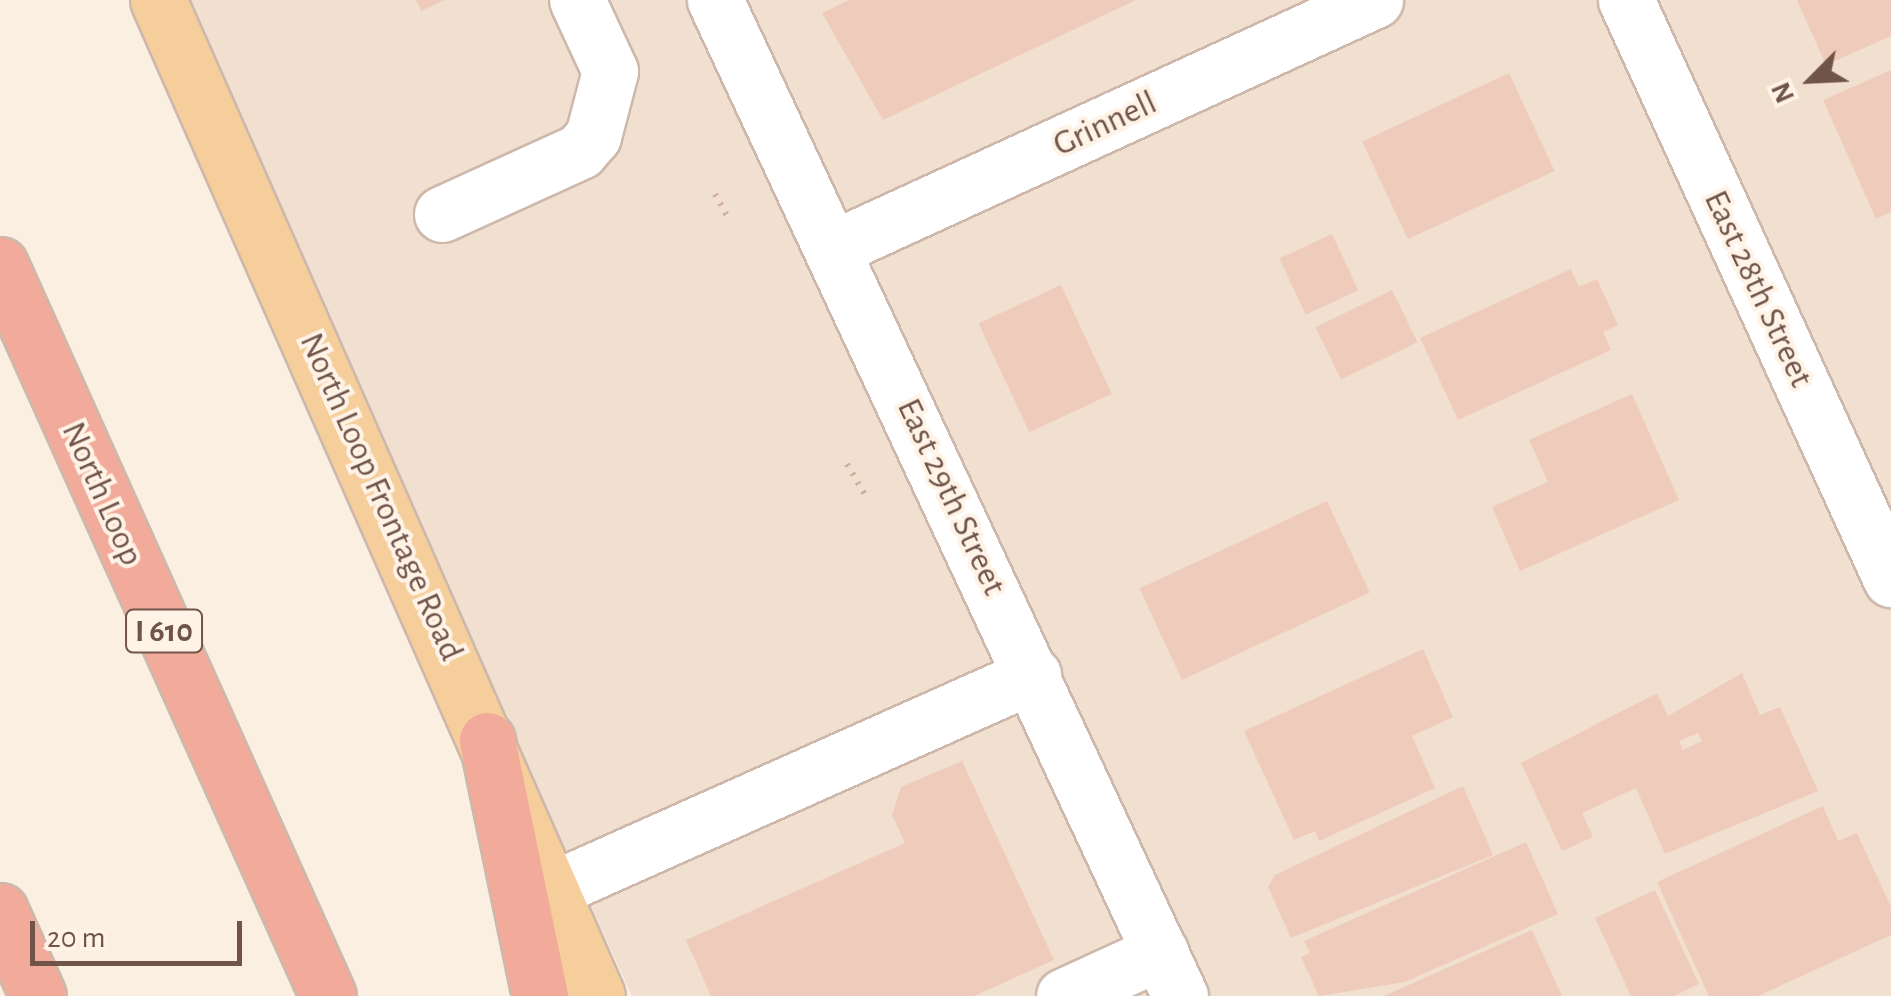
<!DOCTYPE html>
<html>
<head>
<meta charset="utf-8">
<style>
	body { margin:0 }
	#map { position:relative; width:1891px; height:996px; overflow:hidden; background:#faefe1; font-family:"Alegreya Sans",sans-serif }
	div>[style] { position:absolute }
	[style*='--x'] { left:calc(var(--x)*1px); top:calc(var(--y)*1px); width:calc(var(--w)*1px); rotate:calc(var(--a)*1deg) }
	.residential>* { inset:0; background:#f1e0d0 }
	.building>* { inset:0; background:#eecbba; transform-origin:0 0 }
	.path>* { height:6px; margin-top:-3px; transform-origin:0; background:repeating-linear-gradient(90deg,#d2ae9e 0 2.5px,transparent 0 10.5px) }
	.roads { filter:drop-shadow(2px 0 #cdb8ab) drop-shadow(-2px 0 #cdb8ab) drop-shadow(0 2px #cdb8ab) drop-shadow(0 -2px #cdb8ab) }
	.minor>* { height:55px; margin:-27.5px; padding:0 27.5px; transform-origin:27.5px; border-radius:27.5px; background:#fff }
	.major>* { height:55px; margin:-27.5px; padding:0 27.5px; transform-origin:27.5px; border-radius:27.5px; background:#f6ce9c }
	.highway>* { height:55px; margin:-27.5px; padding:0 27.5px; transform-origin:27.5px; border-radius:27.5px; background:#f2ab9b }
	span { translate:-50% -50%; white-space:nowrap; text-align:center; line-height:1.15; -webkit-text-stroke:8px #fef3e6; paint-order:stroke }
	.shield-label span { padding:2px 8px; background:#fef3e6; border:2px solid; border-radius:8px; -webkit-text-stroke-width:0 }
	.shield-label { font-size:32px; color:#70544a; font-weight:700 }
	.street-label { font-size:35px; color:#70544a }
	.north { position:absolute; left:1761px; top:30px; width:100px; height:100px; -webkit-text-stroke:8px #fef3e6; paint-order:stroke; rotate:246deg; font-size:28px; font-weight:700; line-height:40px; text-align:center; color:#70544a }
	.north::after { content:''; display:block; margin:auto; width:35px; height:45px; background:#70544a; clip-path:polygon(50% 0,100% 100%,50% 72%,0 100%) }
	.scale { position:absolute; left:30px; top:921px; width:212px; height:45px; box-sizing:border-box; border:5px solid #70544a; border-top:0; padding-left:12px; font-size:30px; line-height:35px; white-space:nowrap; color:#70544a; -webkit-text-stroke:8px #fef3e6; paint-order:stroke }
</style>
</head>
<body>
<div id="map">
	<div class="residential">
		<i style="clip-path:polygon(177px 0,1891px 0,1891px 996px,632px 996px)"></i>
	</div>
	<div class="building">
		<i style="clip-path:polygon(416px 0,444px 0,421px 11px)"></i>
		<i style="clip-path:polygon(849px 0,1136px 0,883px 120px,822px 13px)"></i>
		<i style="clip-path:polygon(1797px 0,1891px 0,1891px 36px,1826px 65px)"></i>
		<i style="clip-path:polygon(1891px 70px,1891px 212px,1876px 219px,1823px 100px)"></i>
		<i style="left:1509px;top:73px;width:108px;height:162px;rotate:65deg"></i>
		<i style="left:1332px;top:234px;width:62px;height:58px;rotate:65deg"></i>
		<i style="clip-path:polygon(1571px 269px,1579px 287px,1597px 279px,1618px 325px,1603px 332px,1611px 350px,1458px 420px,1420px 338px)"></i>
		<i style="left:1061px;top:285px;width:120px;height:91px;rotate:65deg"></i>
		<i style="left:1392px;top:290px;width:58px;height:85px;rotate:64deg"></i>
		<i style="clip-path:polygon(1632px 394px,1679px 500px,1520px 571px,1492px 507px,1548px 482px,1529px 440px)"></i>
		<i style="left:1327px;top:501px;width:101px;height:207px;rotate:65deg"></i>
		<i style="clip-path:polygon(1423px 649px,1453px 717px,1412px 736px,1435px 788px,1319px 841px,1315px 831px,1294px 840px,1244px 731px)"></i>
		<i style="clip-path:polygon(evenodd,1742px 673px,1760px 715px,1780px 707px,1818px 791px,1665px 854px,1636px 788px,1582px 813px,1593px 837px,1562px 851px,1521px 763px,1657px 693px,1668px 716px,1742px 673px,1698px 733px,1702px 741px,1683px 750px,1679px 741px,1698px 733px)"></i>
		<i style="clip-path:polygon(962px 761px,1054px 960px,974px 996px,711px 996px,686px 940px,905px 843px,892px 815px,901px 787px)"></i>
		<i style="clip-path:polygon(1463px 786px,1493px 855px,1291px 938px,1268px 887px,1275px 875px)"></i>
		<i style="clip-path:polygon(1823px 806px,1838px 841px,1857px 833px,1891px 907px,1891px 935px,1758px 996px,1709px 996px,1657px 882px)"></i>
		<i style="clip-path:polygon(1526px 842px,1558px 914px,1405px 982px,1319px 996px,1301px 957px,1310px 953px,1304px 941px)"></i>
		<i style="clip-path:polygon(1655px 890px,1699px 984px,1674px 996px,1631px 996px,1595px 918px)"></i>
		<i style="clip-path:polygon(1532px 930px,1562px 996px,1384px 996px)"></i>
	</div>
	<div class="path">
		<i style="--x:715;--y:194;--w:29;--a:61"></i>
		<i style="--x:847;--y:464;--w:42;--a:59.7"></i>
	</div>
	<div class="roads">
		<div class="minor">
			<i style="--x:715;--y:0;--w:1099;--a:64.97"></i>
			<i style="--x:1626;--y:0;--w:637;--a:65.41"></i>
			<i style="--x:442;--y:214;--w:152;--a:-24.5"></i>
			<i style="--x:580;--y:151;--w:20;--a:-49"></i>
			<i style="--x:593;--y:136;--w:67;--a:-75.3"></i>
			<i style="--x:610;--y:71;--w:78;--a:-114.9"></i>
			<i style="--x:836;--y:247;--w:593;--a:-24.62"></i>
			<i style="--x:551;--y:890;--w:528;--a:-24.04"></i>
			<i style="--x:1064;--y:996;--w:106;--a:-24.6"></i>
		</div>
		<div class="major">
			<i style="--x:158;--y:0;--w:1088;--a:66.21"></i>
		</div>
		<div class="highway">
			<i style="--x:0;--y:265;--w:801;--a:65.83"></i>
			<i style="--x:487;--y:740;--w:261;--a:78.3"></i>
			<i style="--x:0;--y:911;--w:93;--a:65.9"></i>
		</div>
	</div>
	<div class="shield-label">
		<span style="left:164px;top:631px">I 610</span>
	</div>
	<div class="street-label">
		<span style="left:1105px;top:124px;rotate:-25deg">Grinnell</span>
		<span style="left:1758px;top:289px;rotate:65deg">East 28th Street</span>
		<span style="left:102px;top:494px;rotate:66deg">North Loop</span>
		<span style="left:381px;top:497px;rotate:66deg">North Loop Frontage Road</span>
		<span style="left:951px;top:497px;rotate:65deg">East 29th Street</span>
	</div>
	<div class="north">N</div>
	<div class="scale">20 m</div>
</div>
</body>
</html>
